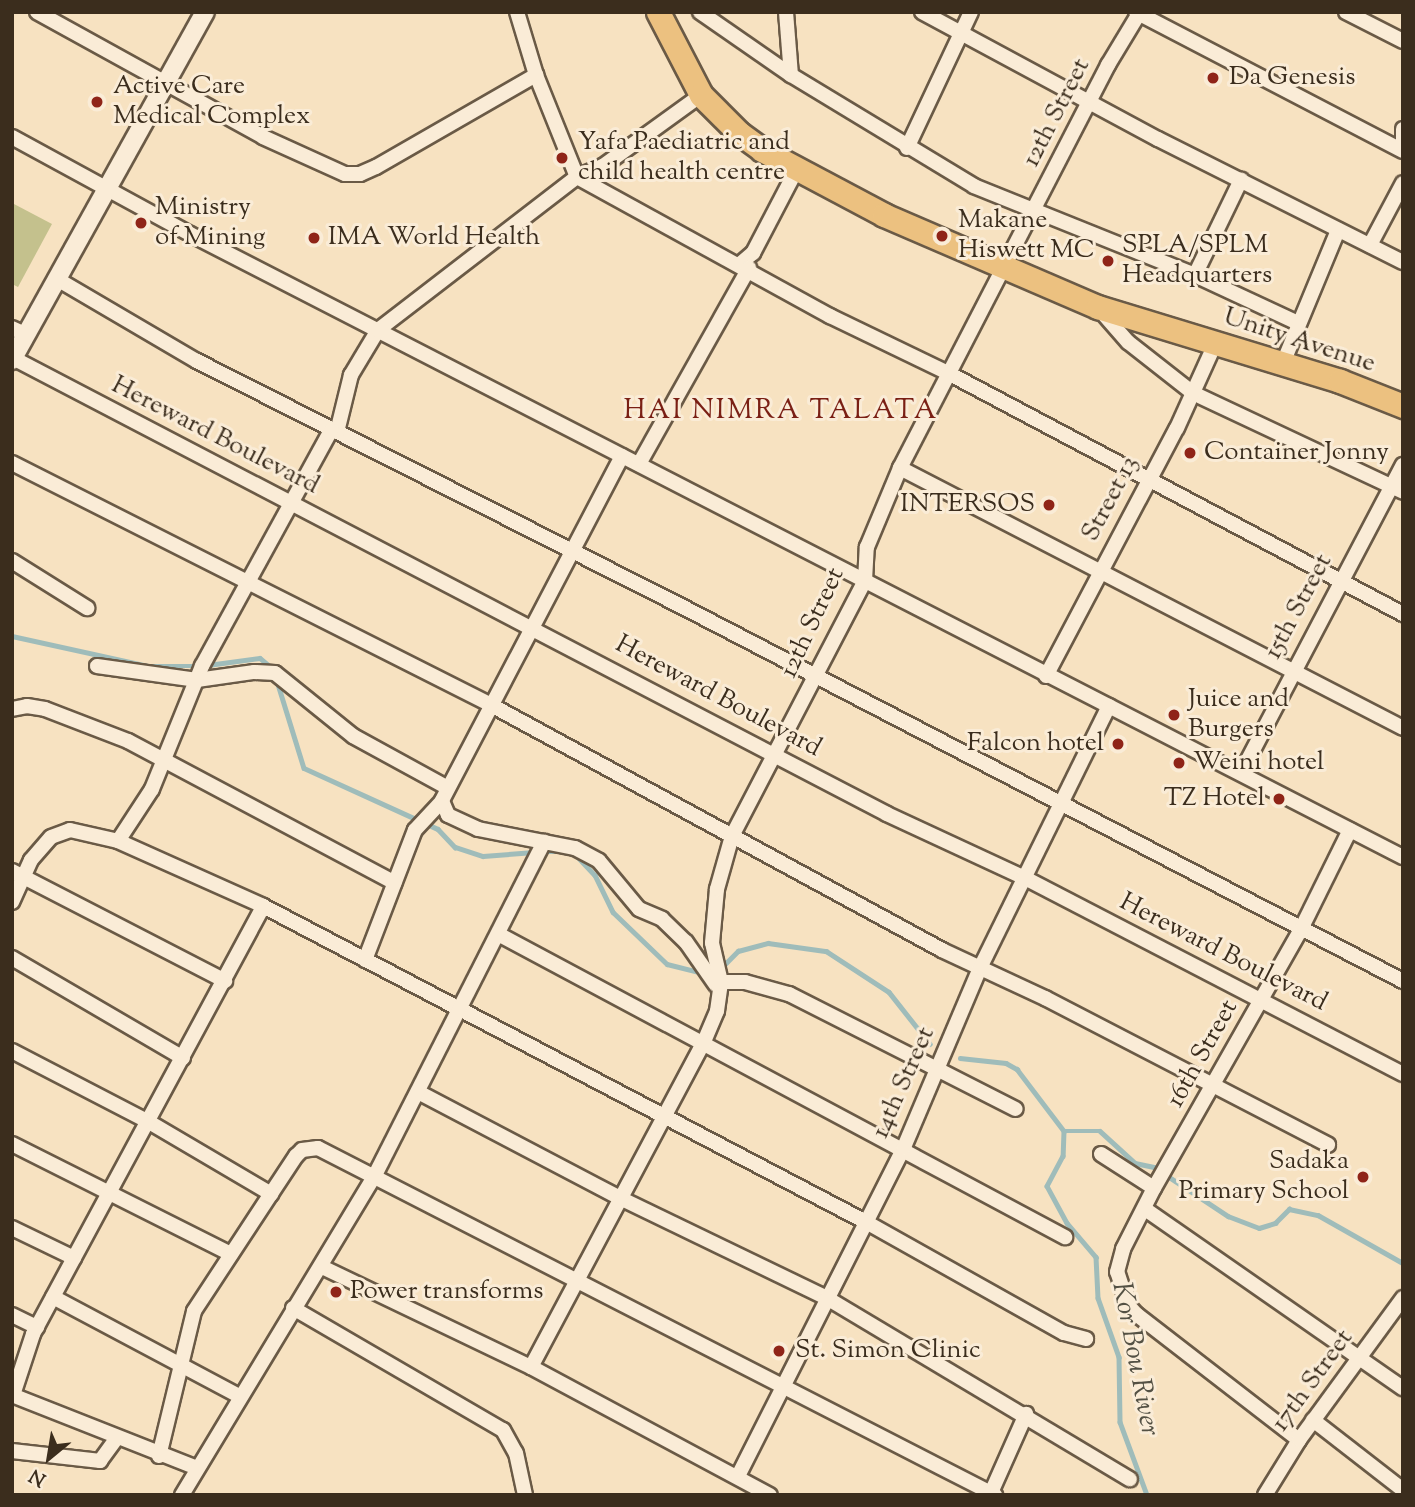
<!DOCTYPE html>
<html>
<head>
<meta charset="utf-8">
<style>
	body { margin:0 }
	#map { position:relative; width:1415px; height:1507px; overflow:hidden; background:#f7e2c1; font-family:"Sorts Mill Goudy",serif }
	div>[style] { position:absolute }
	[style*='--x'] { left:calc(var(--x)*1px); top:calc(var(--y)*1px); width:calc(var(--w)*1px); rotate:calc(var(--a)*1deg) }
	.green>* { inset:0; background:#c4c18d }
	.stream>* { height:4.5px; margin:-2.25px; padding:0 2.25px; transform-origin:2.25px; border-radius:2.25px; background:#9fbcba }
	.roads { filter:drop-shadow(2px 0 #6a5a46) drop-shadow(-2px 0 #6a5a46) drop-shadow(0 2px #6a5a46) drop-shadow(0 -2px #6a5a46) }
	.minor>* { height:14px; margin:-7px; padding:0 7px; transform-origin:7px; border-radius:7px; background:#faecd7 }
	.tertiary>* { height:18px; margin:-9px; padding:0 9px; transform-origin:9px; border-radius:9px; background:#faecd7 }
	.primary>* { height:23px; margin:-11.5px; padding:0 11.5px; transform-origin:11.5px; border-radius:11.5px; background:#ecc180 }
	.dots>* { width:19px; height:19px; translate:-50% -50%; box-sizing:border-box; border:4px solid #faecd7; border-radius:50% }
	span { translate:-50% -50%; white-space:nowrap; text-align:center; line-height:1.15; -webkit-text-stroke:6px #faecd7; paint-order:stroke }
	.poi-label { font-size:26px; color:#3b2d1d }
	.left { translate:0 -50%; text-align:left }
	.right { translate:-100% -50%; text-align:right }
	.street-label { font-size:26px; color:#3b2d1d }
	.neighbourhood-label { font-size:28px; color:#7a1f14; letter-spacing:2px }
	.water-label { font-size:28px; color:#545144; font-style:italic }
	.frame { position:absolute; inset:0; border:14px solid #3b2d1d; pointer-events:none }
	.north { position:absolute; left:14px; top:1423px; width:70px; height:70px; -webkit-text-stroke:5px #faecd7; paint-order:stroke; rotate:210deg; font-size:19px; font-weight:700; line-height:28px; text-align:center; color:#3b2d1d }
	.north::after { content:''; display:block; margin:auto; width:24px; height:32px; background:#3b2d1d; clip-path:polygon(50% 0,100% 100%,50% 72%,0 100%) }
</style>
</head>
<body>
<div id="map">
	<div class="green">
		<i style="clip-path:polygon(14px 204px,52px 224px,18px 287px,12px 284px)"></i>
	</div>
	<div class="stream">
		<i style="--x:12;--y:636;--w:140;--a:12.4"></i>
		<i style="--x:149;--y:666;--w:50;--a:0"></i>
		<i style="--x:208;--y:665;--w:52;--a:-7.7"></i>
		<i style="--x:260;--y:658;--w:17;--a:40"></i>
		<i style="--x:277;--y:681;--w:91;--a:72.8"></i>
		<i style="--x:304;--y:768;--w:147;--a:24.5"></i>
		<i style="--x:438;--y:829;--w:25;--a:47"></i>
		<i style="--x:455;--y:847;--w:29;--a:18"></i>
		<i style="--x:483;--y:856;--w:51;--a:-4.5"></i>
		<i style="--x:543;--y:852;--w:23;--a:0"></i>
		<i style="--x:577;--y:856;--w:26;--a:47"></i>
		<i style="--x:595;--y:875;--w:41;--a:64.1"></i>
		<i style="--x:613;--y:912;--w:75;--a:43.9"></i>
		<i style="--x:667;--y:964;--w:38;--a:14"></i>
		<i style="--x:721;--y:968;--w:24;--a:-45"></i>
		<i style="--x:738;--y:951;--w:31;--a:-15"></i>
		<i style="--x:768;--y:943;--w:59;--a:7.9"></i>
		<i style="--x:826;--y:951;--w:75;--a:33.1"></i>
		<i style="--x:889;--y:992;--w:66;--a:51.7"></i>
		<i style="--x:960;--y:1058;--w:46;--a:6.2"></i>
		<i style="--x:1006;--y:1063;--w:13;--a:29"></i>
		<i style="--x:1017;--y:1069;--w:78;--a:52.8"></i>
		<i style="--x:1064;--y:1131;--w:25;--a:92"></i>
		<i style="--x:1063;--y:1156;--w:34;--a:118"></i>
		<i style="--x:1047;--y:1186;--w:42;--a:61.6"></i>
		<i style="--x:1067;--y:1223;--w:45;--a:49.5"></i>
		<i style="--x:1096;--y:1257;--w:41;--a:87.2"></i>
		<i style="--x:1098;--y:1298;--w:63;--a:70.4"></i>
		<i style="--x:1119;--y:1357;--w:65;--a:89.1"></i>
		<i style="--x:1120;--y:1422;--w:78;--a:69.7"></i>
		<i style="--x:1064;--y:1131;--w:36;--a:0"></i>
		<i style="--x:1100;--y:1131;--w:47;--a:42.4"></i>
		<i style="--x:1135;--y:1163;--w:19;--a:12"></i>
		<i style="--x:1154;--y:1167;--w:89;--a:33.5"></i>
		<i style="--x:1228;--y:1216;--w:33;--a:21"></i>
		<i style="--x:1259;--y:1228;--w:17;--a:-17"></i>
		<i style="--x:1275;--y:1223;--w:20;--a:-45"></i>
		<i style="--x:1289;--y:1209;--w:30;--a:12"></i>
		<i style="--x:1318;--y:1215;--w:98;--a:29.5"></i>
	</div>
	<div class="roads">
		<div class="minor">
			<i style="--x:37;--y:12;--w:258;--a:28.9"></i>
			<i style="--x:263;--y:137;--w:90;--a:24.3"></i>
			<i style="--x:345;--y:174;--w:15;--a:0"></i>
			<i style="--x:360;--y:174;--w:17;--a:-24"></i>
			<i style="--x:376;--y:167;--w:185;--a:-29.9"></i>
			<i style="--x:517;--y:12;--w:66;--a:73.2"></i>
			<i style="--x:536;--y:75;--w:110;--a:68.1"></i>
			<i style="--x:577;--y:177;--w:289;--a:28.8"></i>
			<i style="--x:830;--y:316;--w:131;--a:25.8"></i>
			<i style="--x:948;--y:373;--w:515;--a:27.91"></i>
			<i style="--x:700;--y:12;--w:111;--a:34.7"></i>
			<i style="--x:791;--y:75;--w:214;--a:31.2"></i>
			<i style="--x:974;--y:186;--w:238;--a:21.9"></i>
			<i style="--x:1195;--y:275;--w:114;--a:25"></i>
			<i style="--x:786;--y:12;--w:63;--a:85.5"></i>
			<i style="--x:922;--y:12;--w:268;--a:28.3"></i>
			<i style="--x:1158;--y:139;--w:274;--a:26.7"></i>
			<i style="--x:1136;--y:12;--w:301;--a:27.5"></i>
			<i style="--x:1346;--y:12;--w:64;--a:27"></i>
			<i style="--x:1403;--y:129;--w:16;--a:90"></i>
			<i style="--x:12;--y:137;--w:203;--a:28.6"></i>
			<i style="--x:190;--y:234;--w:1364;--a:27.19"></i>
			<i style="--x:907;--y:148;--w:150;--a:-64.8"></i>
			<i style="--x:1370;--y:245;--w:70;--a:-62"></i>
			<i style="--x:741;--y:263;--w:16;--a:-40"></i>
			<i style="--x:753;--y:253;--w:95;--a:-62.4"></i>
			<i style="--x:1195;--y:275;--w:106;--a:-64.2"></i>
			<i style="--x:57;--y:279;--w:162;--a:30.4"></i>
			<i style="--x:197;--y:361;--w:545;--a:26.85"></i>
			<i style="--x:683;--y:607;--w:811;--a:27.45"></i>
			<i style="--x:1099;--y:309;--w:44;--a:48.7"></i>
			<i style="--x:1128;--y:342;--w:83;--a:38.1"></i>
			<i style="--x:1193;--y:393;--w:232;--a:25.2"></i>
			<i style="--x:12;--y:328;--w:14;--a:25"></i>
			<i style="--x:13;--y:358;--w:986;--a:27.55"></i>
			<i style="--x:887;--y:814;--w:150;--a:24.9"></i>
			<i style="--x:1023;--y:877;--w:428;--a:27.4"></i>
			<i style="--x:1283;--y:363;--w:144;--a:-67.5"></i>
			<i style="--x:337;--y:432;--w:59;--a:-76.2"></i>
			<i style="--x:351;--y:375;--w:52;--a:-59"></i>
			<i style="--x:378;--y:330;--w:251;--a:-37.6"></i>
			<i style="--x:577;--y:177;--w:28;--a:-23"></i>
			<i style="--x:603;--y:166;--w:121;--a:-35.9"></i>
			<i style="--x:622;--y:456;--w:389;--a:117.6"></i>
			<i style="--x:442;--y:801;--w:15;--a:67"></i>
			<i style="--x:448;--y:815;--w:33;--a:25"></i>
			<i style="--x:478;--y:829;--w:99;--a:11.1"></i>
			<i style="--x:575;--y:848;--w:27;--a:28"></i>
			<i style="--x:599;--y:861;--w:62;--a:50.2"></i>
			<i style="--x:639;--y:909;--w:25;--a:23"></i>
			<i style="--x:662;--y:919;--w:33;--a:44"></i>
			<i style="--x:686;--y:942;--w:52;--a:55.1"></i>
			<i style="--x:12;--y:463;--w:537;--a:26.8"></i>
			<i style="--x:491;--y:705;--w:513;--a:28.51"></i>
			<i style="--x:942;--y:950;--w:114;--a:25"></i>
			<i style="--x:1045;--y:998;--w:319;--a:27.4"></i>
			<i style="--x:639;--y:464;--w:225;--a:-60.7"></i>
			<i style="--x:900;--y:468;--w:566;--a:27.33"></i>
			<i style="--x:12;--y:561;--w:89;--a:32.1"></i>
			<i style="--x:97;--y:666;--w:101;--a:8"></i>
			<i style="--x:197;--y:680;--w:58;--a:-8"></i>
			<i style="--x:254;--y:672;--w:21;--a:3"></i>
			<i style="--x:275;--y:673;--w:100;--a:38.9"></i>
			<i style="--x:353;--y:736;--w:106;--a:28.7"></i>
			<i style="--x:1046;--y:676;--w:280;--a:-62.2"></i>
			<i style="--x:1177;--y:428;--w:92;--a:-65.7"></i>
			<i style="--x:12;--y:709;--w:15;--a:-11"></i>
			<i style="--x:27;--y:706;--w:18;--a:9"></i>
			<i style="--x:45;--y:709;--w:89;--a:21.1"></i>
			<i style="--x:128;--y:741;--w:302;--a:28"></i>
			<i style="--x:1241;--y:773;--w:348;--a:-62.3"></i>
			<i style="--x:118;--y:841;--w:62;--a:-56.8"></i>
			<i style="--x:152;--y:789;--w:133;--a:-67.9"></i>
			<i style="--x:202;--y:666;--w:269;--a:-61.3"></i>
			<i style="--x:12;--y:871;--w:240;--a:27.3"></i>
			<i style="--x:12;--y:902;--w:46;--a:-65.7"></i>
			<i style="--x:31;--y:860;--w:30;--a:-49"></i>
			<i style="--x:51;--y:837;--w:20;--a:-20"></i>
			<i style="--x:70;--y:830;--w:49;--a:12.9"></i>
			<i style="--x:118;--y:841;--w:159;--a:24.1"></i>
			<i style="--x:263;--y:906;--w:681;--a:27.66"></i>
			<i style="--x:866;--y:1222;--w:227;--a:29.3"></i>
			<i style="--x:1064;--y:1333;--w:23;--a:15"></i>
			<i style="--x:500;--y:935;--w:641;--a:28.13"></i>
			<i style="--x:12;--y:958;--w:198;--a:30.3"></i>
			<i style="--x:365;--y:960;--w:139;--a:-69"></i>
			<i style="--x:415;--y:830;--w:40;--a:-47"></i>
			<i style="--x:721;--y:982;--w:24;--a:0"></i>
			<i style="--x:745;--y:982;--w:46;--a:15.3"></i>
			<i style="--x:789;--y:994;--w:254;--a:26.9"></i>
			<i style="--x:12;--y:1051;--w:154;--a:27.4"></i>
			<i style="--x:149;--y:1122;--w:142;--a:30.5"></i>
			<i style="--x:420;--y:1093;--w:226;--a:27.7"></i>
			<i style="--x:620;--y:1198;--w:230;--a:25.8"></i>
			<i style="--x:827;--y:1298;--w:353;--a:30.9"></i>
			<i style="--x:12;--y:1144;--w:245;--a:26.7"></i>
			<i style="--x:1101;--y:1154;--w:63;--a:32.7"></i>
			<i style="--x:1145;--y:1209;--w:314;--a:34.8"></i>
			<i style="--x:12;--y:1228;--w:69;--a:25.8"></i>
			<i style="--x:322;--y:1267;--w:232;--a:25.6"></i>
			<i style="--x:531;--y:1367;--w:271;--a:28.2"></i>
			<i style="--x:53;--y:1297;--w:211;--a:28"></i>
			<i style="--x:293;--y:1308;--w:243;--a:30.2"></i>
			<i style="--x:503;--y:1430;--w:26;--a:61"></i>
			<i style="--x:516;--y:1453;--w:43;--a:77.9"></i>
			<i style="--x:12;--y:1315;--w:28;--a:26"></i>
			<i style="--x:531;--y:1367;--w:366;--a:-62"></i>
			<i style="--x:703;--y:1044;--w:36;--a:-67"></i>
			<i style="--x:717;--y:1011;--w:29;--a:-82"></i>
			<i style="--x:721;--y:982;--w:40;--a:-103"></i>
			<i style="--x:712;--y:943;--w:54;--a:-84.7"></i>
			<i style="--x:717;--y:889;--w:55;--a:-74.2"></i>
			<i style="--x:732;--y:836;--w:288;--a:-62.5"></i>
			<i style="--x:865;--y:581;--w:34;--a:-87"></i>
			<i style="--x:867;--y:547;--w:86;--a:-67.3"></i>
			<i style="--x:900;--y:468;--w:454;--a:-62.7"></i>
			<i style="--x:1108;--y:65;--w:62;--a:-58.9"></i>
			<i style="--x:12;--y:1395;--w:199;--a:21.5"></i>
			<i style="--x:13;--y:1395;--w:64;--a:-71.8"></i>
			<i style="--x:33;--y:1334;--w:486;--a:-61.7"></i>
			<i style="--x:1313;--y:1420;--w:114;--a:37.9"></i>
			<i style="--x:1299;--y:1440;--w:205;--a:-142.3"></i>
			<i style="--x:1137;--y:1315;--w:13;--a:-132"></i>
			<i style="--x:1128;--y:1305;--w:35;--a:-108"></i>
			<i style="--x:1117;--y:1272;--w:24;--a:-75"></i>
			<i style="--x:1123;--y:1249;--w:68;--a:-63.1"></i>
			<i style="--x:1154;--y:1188;--w:300;--a:-60.4"></i>
			<i style="--x:1302;--y:927;--w:108;--a:-63.7"></i>
			<i style="--x:12;--y:1451;--w:89;--a:6.5"></i>
			<i style="--x:100;--y:1461;--w:29;--a:-54"></i>
			<i style="--x:159;--y:1456;--w:149;--a:-76.4"></i>
			<i style="--x:194;--y:1311;--w:186;--a:-56.7"></i>
			<i style="--x:296;--y:1156;--w:8;--a:-45"></i>
			<i style="--x:302;--y:1150;--w:16;--a:-7"></i>
			<i style="--x:318;--y:1148;--w:761;--a:27.14"></i>
			<i style="--x:738;--y:1476;--w:369;--a:-63.2"></i>
			<i style="--x:904;--y:1147;--w:194;--a:-67"></i>
			<i style="--x:980;--y:968;--w:292;--a:-63.8"></i>
			<i style="--x:182;--y:1495;--w:371;--a:-58.9"></i>
			<i style="--x:374;--y:1177;--w:376;--a:-63.1"></i>
			<i style="--x:990;--y:1495;--w:89;--a:-66"></i>
			<i style="--x:1265;--y:1495;--w:65;--a:-58.3"></i>
			<i style="--x:1299;--y:1440;--w:176;--a:-53.8"></i>
		</div>
		<div class="tertiary">
			<i style="--x:12;--y:360;--w:398;--a:-61"></i>
		</div>
		<div class="primary">
			<i style="--x:658;--y:12;--w:93;--a:62.6"></i>
			<i style="--x:701;--y:95;--w:54;--a:45"></i>
			<i style="--x:739;--y:133;--w:29;--a:36"></i>
			<i style="--x:762;--y:150;--w:138;--a:28"></i>
			<i style="--x:884;--y:215;--w:233;--a:23.3"></i>
			<i style="--x:1098;--y:307;--w:253;--a:17"></i>
			<i style="--x:1340;--y:381;--w:68;--a:21.6"></i>
		</div>
	</div>
	<div class="dots">
		<i style="left:1213px;top:78px;background:#8f2418"></i>
		<i style="left:97px;top:102px;background:#8f2418"></i>
		<i style="left:562px;top:158px;background:#8f2418"></i>
		<i style="left:141px;top:223px;background:#8f2418"></i>
		<i style="left:942px;top:236px;background:#8f2418"></i>
		<i style="left:314px;top:238px;background:#8f2418"></i>
		<i style="left:1108px;top:261px;background:#8f2418"></i>
		<i style="left:1190px;top:453px;background:#8f2418"></i>
		<i style="left:1049px;top:505px;background:#8f2418"></i>
		<i style="left:1174px;top:715px;background:#8f2418"></i>
		<i style="left:1118px;top:744px;background:#8f2418"></i>
		<i style="left:1179px;top:763px;background:#8f2418"></i>
		<i style="left:1279px;top:799px;background:#8f2418"></i>
		<i style="left:1363px;top:1177px;background:#8f2418"></i>
		<i style="left:336px;top:1292px;background:#8f2418"></i>
		<i style="left:779px;top:1351px;background:#8f2418"></i>
	</div>
	<div class="poi-label">
		<span class="left" style="left:1229px;top:78px">Da Genesis</span>
		<span class="left" style="left:113px;top:102px">Active Care<br>Medical Complex</span>
		<span class="left" style="left:578px;top:158px">Yafa Paediatric and<br>child health centre</span>
		<span class="left" style="left:155px;top:223px">Ministry<br>of Mining</span>
		<span class="left" style="left:958px;top:236px">Makane<br>Hiswett MC</span>
		<span class="left" style="left:328px;top:238px">IMA World Health</span>
		<span class="left" style="left:1122px;top:261px">SPLA/SPLM<br>Headquarters</span>
		<span class="left" style="left:1204px;top:453px">Container Jonny</span>
		<span class="right" style="left:1035px;top:505px">INTERSOS</span>
		<span class="left" style="left:1188px;top:715px">Juice and<br>Burgers</span>
		<span class="right" style="left:1104px;top:744px">Falcon hotel</span>
		<span class="left" style="left:1193px;top:763px">Weini hotel</span>
		<span class="right" style="left:1265px;top:799px">TZ Hotel</span>
		<span class="right" style="left:1349px;top:1177px">Sadaka<br>Primary School</span>
		<span class="left" style="left:350px;top:1292px">Power transforms</span>
		<span class="left" style="left:795px;top:1351px">St. Simon Clinic</span>
	</div>
	<div class="street-label">
		<span style="left:1057px;top:113px;rotate:-63deg">12th Street</span>
		<span style="left:1299px;top:341px;rotate:18deg">Unity Avenue</span>
		<span style="left:215px;top:436px;rotate:27deg">Hereward Boulevard</span>
		<span style="left:1111px;top:499px;rotate:-62deg">Street 13</span>
		<span style="left:1299px;top:607px;rotate:-62deg">15th Street</span>
		<span style="left:813px;top:623px;rotate:-65deg">12th Street</span>
		<span style="left:718px;top:697px;rotate:28deg">Hereward Boulevard</span>
		<span style="left:1223px;top:953px;rotate:27deg">Hereward Boulevard</span>
		<span style="left:1203px;top:1054px;rotate:-61deg">16th Street</span>
		<span style="left:904px;top:1083px;rotate:-66deg">14th Street</span>
		<span style="left:1313px;top:1381px;rotate:-54deg">17th Street</span>
	</div>
	<div class="neighbourhood-label">
		<span style="left:781px;top:411px">HAI NIMRA TALATA</span>
	</div>
	<div class="water-label">
		<span style="left:1135px;top:1359px;rotate:79deg">Kor Bou River</span>
	</div>
	<div class="frame"></div>
	<div class="north">N</div>
</div>
</body>
</html>
